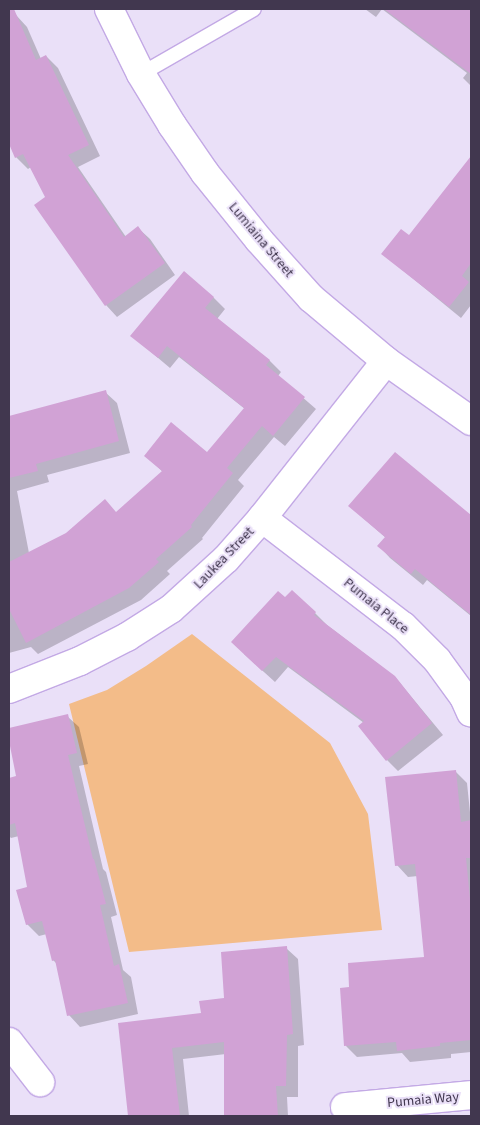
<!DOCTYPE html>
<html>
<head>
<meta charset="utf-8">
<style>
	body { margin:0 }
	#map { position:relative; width:480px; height:1125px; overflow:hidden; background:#eae0f8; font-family:"Source Sans 3",sans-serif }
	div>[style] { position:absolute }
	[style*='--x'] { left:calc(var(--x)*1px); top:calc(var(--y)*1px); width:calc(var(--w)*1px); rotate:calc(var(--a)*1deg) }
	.green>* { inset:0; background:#f3bc89 }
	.shadow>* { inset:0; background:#0003 }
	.building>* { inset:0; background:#d1a2d5 }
	.roads { filter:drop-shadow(1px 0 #c3a9e5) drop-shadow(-1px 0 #c3a9e5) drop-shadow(0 1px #c3a9e5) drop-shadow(0 -1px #c3a9e5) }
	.service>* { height:14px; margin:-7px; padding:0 7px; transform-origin:7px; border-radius:7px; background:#fff }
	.minor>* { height:28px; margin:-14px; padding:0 14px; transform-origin:14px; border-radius:14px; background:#fff }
	.tertiary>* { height:28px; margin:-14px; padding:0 14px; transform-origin:14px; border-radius:14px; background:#fff }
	span { translate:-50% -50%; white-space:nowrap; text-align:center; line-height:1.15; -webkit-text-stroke:4px #eae0f8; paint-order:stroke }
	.street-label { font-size:14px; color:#41374f }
	.frame { position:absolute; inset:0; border:10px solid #41374f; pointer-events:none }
</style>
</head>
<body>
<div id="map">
	<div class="green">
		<i style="clip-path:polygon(192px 634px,330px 743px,368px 814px,382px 930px,129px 952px,69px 704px,107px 690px,146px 666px)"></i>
	</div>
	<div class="shadow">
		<i style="clip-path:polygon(9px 9px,13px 16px,16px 15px,27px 27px,41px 59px,46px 56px,58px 68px,100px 156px,78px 167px,126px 237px,138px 228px,150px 239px,175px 275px,117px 317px,106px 305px,36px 205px,47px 198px,31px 167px,28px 169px,16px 157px,9px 141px)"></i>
		<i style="clip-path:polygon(365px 9px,471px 9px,471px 86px,463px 78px,467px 73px,382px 9px,376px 17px)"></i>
		<i style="clip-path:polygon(471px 158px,471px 305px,461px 318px,383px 254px,409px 237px)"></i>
		<i style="clip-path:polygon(213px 297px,225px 309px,217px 319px,269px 360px,281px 372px,278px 376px,316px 409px,285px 446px,274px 437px,238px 480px,244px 486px,202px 538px,203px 539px,167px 571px,170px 574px,141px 600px,38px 654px,31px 647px,9px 653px,9px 417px,105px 392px,117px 403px,130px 453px,47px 475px,49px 482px,17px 491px,29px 553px,116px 513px,163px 472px,146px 456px,208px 454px,245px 409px,179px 357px,170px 368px,132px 336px)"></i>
		<i style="clip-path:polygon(395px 454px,471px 517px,471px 616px,427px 580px,423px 585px,390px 558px,379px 546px,386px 538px,362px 517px)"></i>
		<i style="clip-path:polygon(285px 599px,315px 613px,327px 625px,395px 677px,443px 735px,398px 771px,387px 760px,364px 723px,288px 667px,275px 682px,244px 654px)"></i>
		<i style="clip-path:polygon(67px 716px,79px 727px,88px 764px,79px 766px,103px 869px,106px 872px,117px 915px,111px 917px,123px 970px,131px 977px,138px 1014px,80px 1027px,69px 1015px,57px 964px,53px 960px,47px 934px,39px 936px,27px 924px,29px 888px,19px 836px,11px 838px,9px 836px,9px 790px,14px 789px,18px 777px,9px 729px)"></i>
		<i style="clip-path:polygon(455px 771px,467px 783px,471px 822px,471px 1052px,451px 1054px,451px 1058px,410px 1062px,402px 1053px,357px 1057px,346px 1046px,351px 988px,426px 958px,418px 876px,408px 877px,397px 865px)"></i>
		<i style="clip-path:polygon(286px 948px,298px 959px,304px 1045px,298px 1046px,298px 1097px,287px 1097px,288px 1116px,226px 1116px,226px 1054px,183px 1059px,189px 1116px,129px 1116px,119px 1024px,202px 1015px,225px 999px)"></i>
	</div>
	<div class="building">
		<i style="clip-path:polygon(9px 9px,14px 9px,36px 60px,46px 55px,89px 145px,68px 155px,124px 237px,138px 226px,165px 263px,105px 306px,34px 205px,45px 197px,23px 154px,15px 158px,9px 144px)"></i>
		<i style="clip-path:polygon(384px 9px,471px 9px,471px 74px)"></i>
		<i style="clip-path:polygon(471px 156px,471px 263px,462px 276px,469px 282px,449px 307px,381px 254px,401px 229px,409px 235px)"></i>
		<i style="clip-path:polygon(184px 271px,214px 297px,205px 308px,270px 360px,266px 365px,305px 397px,273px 436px,262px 426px,227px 468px,233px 473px,191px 525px,192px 527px,156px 559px,159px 562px,129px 588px,26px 643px,9px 609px,9px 562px,66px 533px,105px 499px,116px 512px,162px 471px,144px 456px,171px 422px,207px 452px,244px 408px,167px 346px,158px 358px,130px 336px)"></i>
		<i style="clip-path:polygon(106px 390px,119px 441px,36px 464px,38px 471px,9px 478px,9px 416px)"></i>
		<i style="clip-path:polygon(395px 452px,471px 515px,471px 615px,415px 569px,411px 574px,377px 546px,385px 537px,348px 506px)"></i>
		<i style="clip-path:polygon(292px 590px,316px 612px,314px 615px,395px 676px,432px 723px,386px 761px,358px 726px,364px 721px,276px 657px,262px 671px,231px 642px,278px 591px,285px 597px)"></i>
		<i style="clip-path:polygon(68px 714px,77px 753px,68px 755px,93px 859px,94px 859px,106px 904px,100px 905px,114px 966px,119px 964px,128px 1003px,67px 1016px,55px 960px,52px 961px,42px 921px,26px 925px,16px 890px,27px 887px,15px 823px,9px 825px,9px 778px,16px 776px,9px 741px,9px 728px)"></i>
		<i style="clip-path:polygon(456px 770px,461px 822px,471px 820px,471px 858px,466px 858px,471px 909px,471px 1040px,440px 1043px,440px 1046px,397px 1051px,396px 1042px,344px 1046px,340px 988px,349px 987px,348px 963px,424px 957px,415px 864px,395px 866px,385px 777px)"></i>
		<i style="clip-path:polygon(287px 946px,293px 1034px,287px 1035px,286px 1086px,276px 1086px,278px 1116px,224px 1116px,224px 1042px,172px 1048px,180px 1116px,128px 1116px,118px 1023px,201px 1013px,199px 1001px,224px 998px,221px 952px)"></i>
	</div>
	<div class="roads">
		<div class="service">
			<i style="--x:141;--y:74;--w:130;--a:-29.9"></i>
		</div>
		<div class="minor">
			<i style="--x:262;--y:518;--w:178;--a:37.5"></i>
			<i style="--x:403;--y:626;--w:48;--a:45"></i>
			<i style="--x:437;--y:660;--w:46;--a:53.9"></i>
			<i style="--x:464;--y:697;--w:17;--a:66"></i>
			<i style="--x:9;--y:689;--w:76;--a:-21.5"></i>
			<i style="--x:80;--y:661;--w:53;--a:-27.1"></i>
			<i style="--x:127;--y:637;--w:52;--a:-32.5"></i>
			<i style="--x:171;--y:609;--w:74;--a:-42.3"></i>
			<i style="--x:226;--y:559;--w:55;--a:-48.7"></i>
			<i style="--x:262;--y:518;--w:200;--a:-51.7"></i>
			<i style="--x:9;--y:1042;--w:51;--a:52.2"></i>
			<i style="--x:345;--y:1107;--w:127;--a:-5.4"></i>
		</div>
		<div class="tertiary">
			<i style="--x:109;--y:9;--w:72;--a:63.8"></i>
			<i style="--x:141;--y:74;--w:60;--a:58.7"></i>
			<i style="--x:172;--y:125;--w:58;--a:55.5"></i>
			<i style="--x:205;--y:173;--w:86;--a:51.1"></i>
			<i style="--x:259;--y:240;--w:78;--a:48.1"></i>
			<i style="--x:311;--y:298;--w:98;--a:40"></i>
			<i style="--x:386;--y:361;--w:104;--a:35.2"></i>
		</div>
	</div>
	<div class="street-label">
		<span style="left:261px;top:240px;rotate:50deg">Lumiaina Street</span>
		<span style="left:224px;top:558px;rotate:-46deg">Laukea Street</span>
		<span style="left:376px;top:606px;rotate:39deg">Pumaia Place</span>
		<span style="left:423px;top:1100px;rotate:-5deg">Pumaia Way</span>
	</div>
	<div class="frame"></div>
</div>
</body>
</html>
